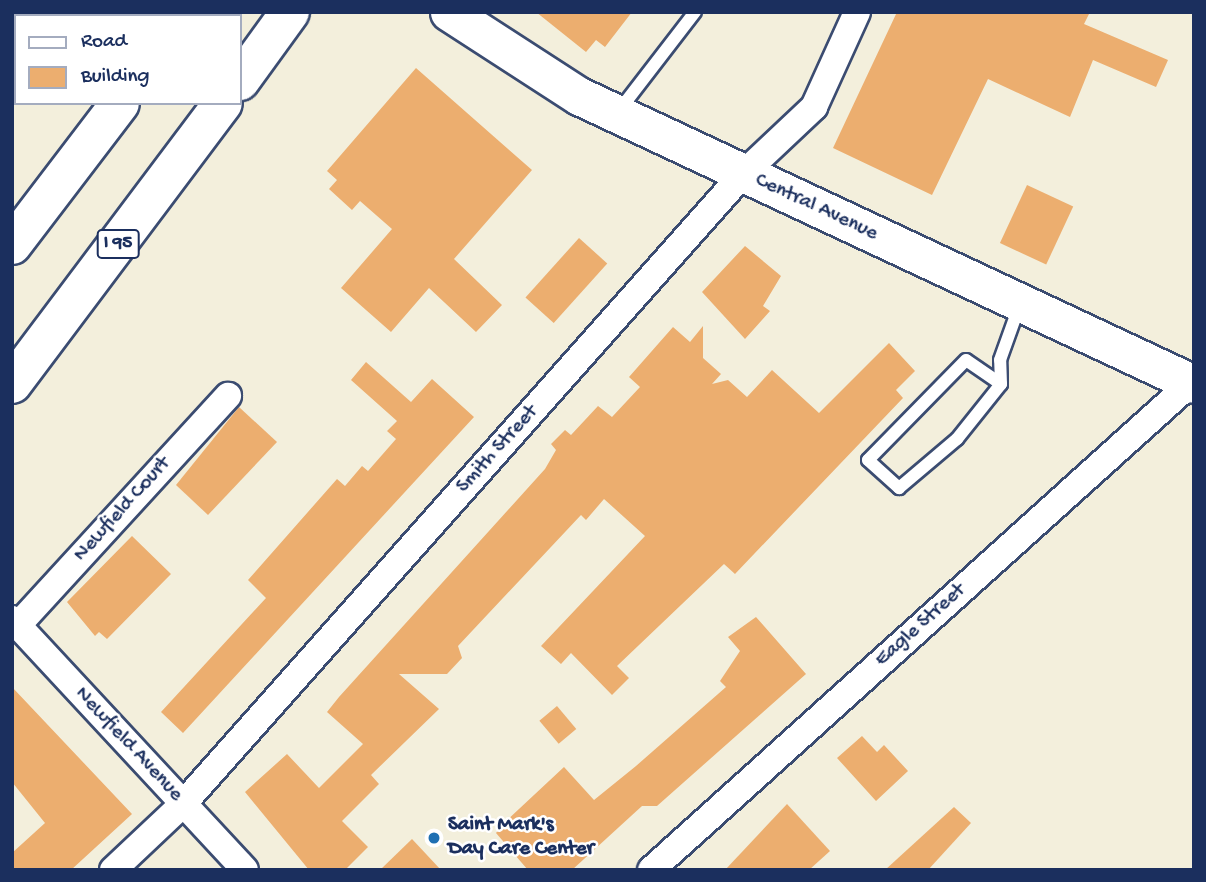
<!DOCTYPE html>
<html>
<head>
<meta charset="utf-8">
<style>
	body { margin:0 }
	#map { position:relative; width:1206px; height:882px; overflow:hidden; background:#f3efdc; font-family:"Gochi Hand",sans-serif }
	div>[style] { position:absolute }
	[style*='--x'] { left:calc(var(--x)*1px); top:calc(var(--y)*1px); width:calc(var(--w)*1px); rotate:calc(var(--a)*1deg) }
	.building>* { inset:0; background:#ecae6f; transform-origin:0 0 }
	.roads { filter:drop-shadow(2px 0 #3b4c71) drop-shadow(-2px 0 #3b4c71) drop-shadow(0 2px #3b4c71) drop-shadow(0 -2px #3b4c71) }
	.lane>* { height:12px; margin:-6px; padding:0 6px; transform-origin:6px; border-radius:6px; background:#fff }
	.street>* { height:26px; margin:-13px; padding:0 13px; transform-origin:13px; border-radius:13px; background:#fff }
	.secondary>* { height:37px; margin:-18.5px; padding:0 18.5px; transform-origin:18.5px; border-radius:18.5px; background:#fff }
	.highway>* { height:38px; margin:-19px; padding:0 19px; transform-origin:19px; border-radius:19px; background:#fff }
	.dots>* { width:19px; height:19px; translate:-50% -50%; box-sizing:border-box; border:4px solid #fff; border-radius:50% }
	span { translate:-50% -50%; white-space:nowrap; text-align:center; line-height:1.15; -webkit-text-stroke:5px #fff; paint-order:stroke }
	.shield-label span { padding:2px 5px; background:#fff; border:2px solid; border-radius:5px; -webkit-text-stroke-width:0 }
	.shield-label { font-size:19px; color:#1b2f5e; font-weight:700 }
	.street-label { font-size:21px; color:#1b2f5e }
	.poi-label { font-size:21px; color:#1b2f5e; font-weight:700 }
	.left { translate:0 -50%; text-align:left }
	.frame { position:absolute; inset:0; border:14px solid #1b2f5e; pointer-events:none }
	.legend { position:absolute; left:14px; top:14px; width:228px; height:91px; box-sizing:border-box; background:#fff; border:2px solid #a4acbf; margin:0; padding:9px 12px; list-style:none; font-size:21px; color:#1b2f5e }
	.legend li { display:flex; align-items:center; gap:14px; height:35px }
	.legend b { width:35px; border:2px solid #a4acbf }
</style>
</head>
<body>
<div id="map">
	<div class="building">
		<i style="clip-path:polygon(536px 12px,632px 12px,605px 47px,596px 40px,586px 52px)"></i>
		<i style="clip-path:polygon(897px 12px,1090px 12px,1084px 24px,1168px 60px,1156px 87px,1093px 60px,1070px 117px,988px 79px,932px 195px,833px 148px)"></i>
		<i style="clip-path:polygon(416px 68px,532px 170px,454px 259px,502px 305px,476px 332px,429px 288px,391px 332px,341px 288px,392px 229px,360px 201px,352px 210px,329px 189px,337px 180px,327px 171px)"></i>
		<i style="left:1027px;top:185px;width:51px;height:64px;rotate:25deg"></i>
		<i style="left:579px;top:238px;width:38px;height:80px;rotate:42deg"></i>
		<i style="clip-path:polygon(745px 246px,781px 276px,763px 306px,770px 311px,745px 339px,702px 292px)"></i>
		<i style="clip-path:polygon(703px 326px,703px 358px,721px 374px,712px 384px,728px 380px,747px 397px,772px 370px,819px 413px,889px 343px,915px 371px,896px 390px,903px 398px,735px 574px,724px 564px,617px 666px,629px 678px,612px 695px,571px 653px,561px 664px,541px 646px,645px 536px,604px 499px,586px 520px,581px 515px,458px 646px,462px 658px,447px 674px,399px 674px,439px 709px,371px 775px,379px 784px,342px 821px,368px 847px,345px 870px,309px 870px,245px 792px,287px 754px,319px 788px,363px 744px,327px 712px,339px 697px,545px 469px,556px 450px,551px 444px,565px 430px,571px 435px,598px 406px,612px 417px,640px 387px,629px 377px,673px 327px,690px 342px)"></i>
		<i style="clip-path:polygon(366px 362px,411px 402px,432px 379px,474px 417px,183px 733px,161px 712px,266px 598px,248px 580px,337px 479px,345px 486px,362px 466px,368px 471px,396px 439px,387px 431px,397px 421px,351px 380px)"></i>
		<i style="clip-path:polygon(239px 407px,277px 442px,208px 515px,176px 485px)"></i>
		<i style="clip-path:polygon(132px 536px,171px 574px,107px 639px,99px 632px,95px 636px,67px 602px)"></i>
		<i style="clip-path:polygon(756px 617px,806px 674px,657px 806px,642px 806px,572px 870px,528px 870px,496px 833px,505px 822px,564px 767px,594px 800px,636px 766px,726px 687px,720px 681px,740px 651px,728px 637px)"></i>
		<i style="clip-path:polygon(12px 687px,132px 814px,71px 870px,12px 870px,12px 853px,45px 823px,12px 782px)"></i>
		<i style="left:557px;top:706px;width:30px;height:23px;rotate:50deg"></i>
		<i style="clip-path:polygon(862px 736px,877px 752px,884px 745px,908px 771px,876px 801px,837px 758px)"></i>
		<i style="clip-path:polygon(787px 804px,830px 851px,809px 870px,725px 870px)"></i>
		<i style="clip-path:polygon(954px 807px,971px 823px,928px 870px,885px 870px)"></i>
		<i style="clip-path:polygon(412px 839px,441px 870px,380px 870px)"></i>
	</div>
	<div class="roads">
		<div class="lane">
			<i style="--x:618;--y:112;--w:126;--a:-52.4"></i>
			<i style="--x:1001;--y:384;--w:42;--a:-145.6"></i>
			<i style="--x:966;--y:360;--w:140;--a:134.4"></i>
			<i style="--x:868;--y:460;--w:42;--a:42.1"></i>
			<i style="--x:899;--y:488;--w:76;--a:-40.2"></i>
			<i style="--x:957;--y:439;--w:70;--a:-51.3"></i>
			<i style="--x:1001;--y:384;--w:24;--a:-92"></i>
			<i style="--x:1000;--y:360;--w:56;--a:-70.3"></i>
		</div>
		<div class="street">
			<i style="--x:12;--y:20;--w:10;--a:-53"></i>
			<i style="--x:12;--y:619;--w:342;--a:47.1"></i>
			<i style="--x:18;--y:625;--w:311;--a:-47.5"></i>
			<i style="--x:113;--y:870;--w:96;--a:-43.3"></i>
			<i style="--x:183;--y:804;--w:843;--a:-48.37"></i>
			<i style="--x:743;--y:174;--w:98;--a:-43.3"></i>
			<i style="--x:814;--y:107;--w:104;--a:-65.6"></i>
			<i style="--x:651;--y:870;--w:727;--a:-42.05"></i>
		</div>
		<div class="secondary">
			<i style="--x:449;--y:12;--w:155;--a:32.9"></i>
			<i style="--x:579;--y:96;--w:679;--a:25.09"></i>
		</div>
		<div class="highway">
			<i style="--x:185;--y:16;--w:4;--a:-63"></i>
			<i style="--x:240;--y:81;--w:85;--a:-54.1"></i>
			<i style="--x:12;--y:245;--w:178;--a:-52.7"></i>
			<i style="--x:12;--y:384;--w:351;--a:-53.1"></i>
		</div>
	</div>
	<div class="dots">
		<i style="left:434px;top:838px;background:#1f6fb2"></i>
	</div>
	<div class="shield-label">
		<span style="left:118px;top:244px">I 95</span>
	</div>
	<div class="street-label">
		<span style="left:816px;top:208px;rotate:25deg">Central Avenue</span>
		<span style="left:498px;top:450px;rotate:-48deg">Smith Street</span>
		<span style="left:123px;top:510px;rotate:-48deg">Newfield Court</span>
		<span style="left:921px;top:626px;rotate:-42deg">Eagle Street</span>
		<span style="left:128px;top:745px;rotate:47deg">Newfield Avenue</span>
	</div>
	<div class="poi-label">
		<span class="left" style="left:448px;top:838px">Saint Mark's<br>Day Care Center</span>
	</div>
	<div class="frame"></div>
	<ul class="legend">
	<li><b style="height:9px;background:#fff"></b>Road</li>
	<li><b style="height:19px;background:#ecae6f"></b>Building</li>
	</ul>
</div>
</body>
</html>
